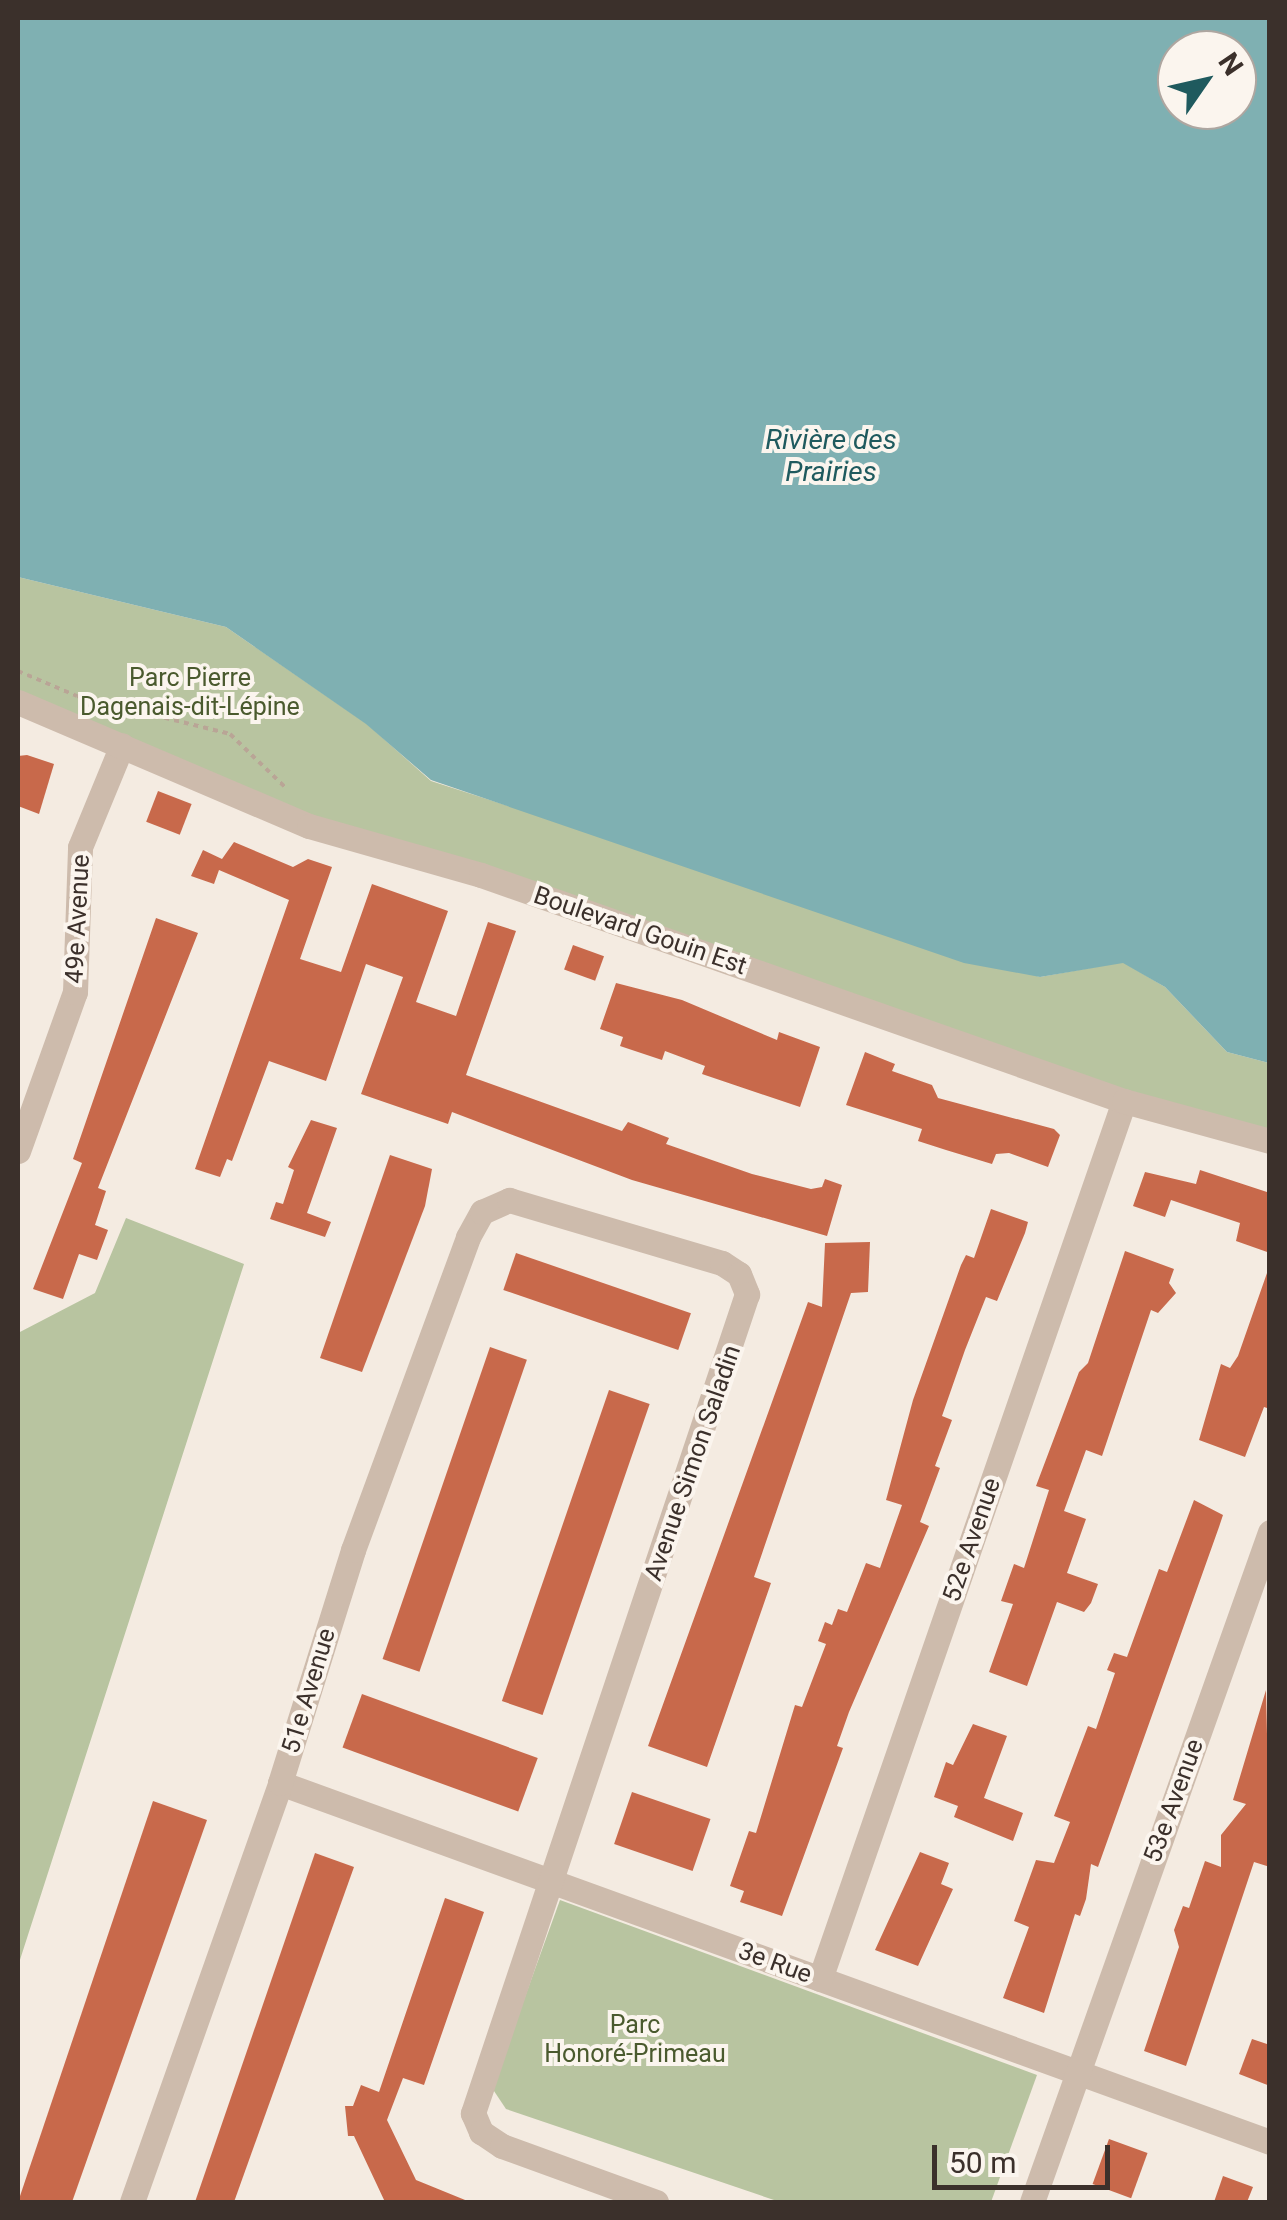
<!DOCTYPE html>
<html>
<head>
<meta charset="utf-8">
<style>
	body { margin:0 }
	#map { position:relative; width:1287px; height:2220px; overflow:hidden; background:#f4ebe1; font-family:Roboto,sans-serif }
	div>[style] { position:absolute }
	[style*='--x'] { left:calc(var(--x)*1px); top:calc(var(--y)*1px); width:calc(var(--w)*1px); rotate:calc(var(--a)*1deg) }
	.green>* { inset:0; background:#b8c4a0 }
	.water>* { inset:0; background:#7fb0b2 }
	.building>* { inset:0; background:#c8694b; transform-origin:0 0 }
	.path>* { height:4px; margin-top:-2px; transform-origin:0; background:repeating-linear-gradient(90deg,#b9a596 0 5px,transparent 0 10px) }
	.minor>* { height:25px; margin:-12.5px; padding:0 12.5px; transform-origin:12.5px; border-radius:12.5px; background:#cdbbac }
	.tertiary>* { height:25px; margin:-12.5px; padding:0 12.5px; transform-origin:12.5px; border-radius:12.5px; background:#cdbbac }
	span { translate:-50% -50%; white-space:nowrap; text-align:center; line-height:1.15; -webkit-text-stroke:8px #fbf5ee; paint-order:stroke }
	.park-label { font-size:25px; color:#4a5a2e }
	.street-label { font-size:25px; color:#3b302b }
	.water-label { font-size:28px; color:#1f5a5e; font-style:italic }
	.frame { position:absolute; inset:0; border:20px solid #3b302b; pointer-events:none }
	.north { position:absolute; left:1157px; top:30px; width:100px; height:100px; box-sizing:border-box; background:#fbf5ee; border:2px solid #aea6a0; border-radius:50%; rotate:56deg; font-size:28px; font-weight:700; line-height:40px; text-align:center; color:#3b302b }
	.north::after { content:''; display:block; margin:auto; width:35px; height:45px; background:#1f5a5e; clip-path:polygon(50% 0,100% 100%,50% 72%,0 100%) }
	.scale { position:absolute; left:932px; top:2145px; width:178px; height:45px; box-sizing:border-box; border:5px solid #3b302b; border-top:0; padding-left:12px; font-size:30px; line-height:35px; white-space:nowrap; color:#3b302b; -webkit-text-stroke:8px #fbf5ee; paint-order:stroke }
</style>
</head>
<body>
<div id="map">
	<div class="green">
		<i style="clip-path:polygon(18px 577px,226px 627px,367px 724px,431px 781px,1040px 977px,1123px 962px,1165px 987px,1227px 1052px,1269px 1063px,1269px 1141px,310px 826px,18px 702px)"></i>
		<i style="clip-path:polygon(126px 1218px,244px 1264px,18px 1966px,18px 1333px,95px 1293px)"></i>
		<i style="clip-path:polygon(560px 1900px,1037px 2075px,991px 2202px,780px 2202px,506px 2109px,492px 2088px)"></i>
	</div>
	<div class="water">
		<i style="clip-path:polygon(evenodd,18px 18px,1269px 18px,1269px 1063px,1227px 1052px,1165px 987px,1123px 963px,1040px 977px,964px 963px,431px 780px,366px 724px,226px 627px,18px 577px,18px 18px,1177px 50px,1237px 50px,1237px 110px,1177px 110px,1177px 50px)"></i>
	</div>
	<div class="building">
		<i style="clip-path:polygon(27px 755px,54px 764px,39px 814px,18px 806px,18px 756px)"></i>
		<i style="left:158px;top:791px;width:36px;height:33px;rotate:21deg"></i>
		<i style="clip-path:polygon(234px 842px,293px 867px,308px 859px,332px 867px,300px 959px,341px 972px,372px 884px,448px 911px,416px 1002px,456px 1016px,488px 922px,516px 931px,466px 1075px,622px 1131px,628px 1122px,669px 1138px,666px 1144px,752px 1174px,811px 1189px,822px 1187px,825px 1179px,842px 1185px,827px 1236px,632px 1180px,452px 1112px,448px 1124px,361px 1094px,403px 977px,366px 964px,326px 1081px,269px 1061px,232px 1161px,227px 1159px,220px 1177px,195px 1169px,289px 900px,219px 870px,214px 884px,191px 876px,203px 850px,222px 859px)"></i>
		<i style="clip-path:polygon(156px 918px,198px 933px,98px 1188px,106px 1191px,95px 1225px,108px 1230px,97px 1260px,79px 1254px,63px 1299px,33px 1289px,82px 1163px,73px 1159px)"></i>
		<i style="left:573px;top:945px;width:33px;height:26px;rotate:20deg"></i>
		<i style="clip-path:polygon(616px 983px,682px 1000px,777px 1040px,779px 1032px,820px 1047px,800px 1107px,702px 1074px,705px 1066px,665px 1051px,662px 1060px,620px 1046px,623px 1037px,600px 1029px)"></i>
		<i style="clip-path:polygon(865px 1052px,895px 1064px,892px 1071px,932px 1085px,938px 1098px,1054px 1129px,1060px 1135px,1048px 1167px,1009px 1153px,996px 1154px,992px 1164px,946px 1150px,918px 1141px,922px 1129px,846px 1105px)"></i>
		<i style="clip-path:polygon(311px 1120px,337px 1128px,307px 1213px,331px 1222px,325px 1237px,270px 1219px,276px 1202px,283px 1204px,294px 1170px,288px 1167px)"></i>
		<i style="clip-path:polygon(390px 1155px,432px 1169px,425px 1206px,362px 1372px,320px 1358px)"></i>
		<i style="clip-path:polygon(1200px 1170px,1270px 1193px,1270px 1253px,1236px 1241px,1240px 1223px,1171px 1200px,1165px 1217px,1133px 1206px,1145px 1172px,1196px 1184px)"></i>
		<i style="clip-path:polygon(991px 1209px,1028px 1222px,1025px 1233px,997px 1301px,986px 1297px,965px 1350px,942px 1416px,952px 1420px,935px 1466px,940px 1468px,920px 1522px,929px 1526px,849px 1712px,837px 1746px,843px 1748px,782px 1916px,740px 1902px,744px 1891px,730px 1886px,749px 1831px,756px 1833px,795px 1705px,802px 1707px,826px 1644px,818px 1641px,825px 1622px,832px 1625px,838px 1609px,847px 1612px,866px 1563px,880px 1568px,902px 1505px,886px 1500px,913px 1400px,961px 1265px,966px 1255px,974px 1258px)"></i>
		<i style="clip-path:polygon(870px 1242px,868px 1292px,851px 1293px,754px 1577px,771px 1583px,707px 1767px,648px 1746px,808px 1302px,822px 1307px,825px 1243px)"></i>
		<i style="clip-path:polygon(1125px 1251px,1174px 1269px,1169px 1283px,1176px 1293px,1158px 1313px,1151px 1310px,1102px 1456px,1086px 1450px,1064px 1511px,1086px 1519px,1067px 1573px,1098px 1584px,1091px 1603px,1084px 1612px,1057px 1602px,1027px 1686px,989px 1672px,1013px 1604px,1001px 1601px,1014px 1564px,1024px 1568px,1049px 1490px,1036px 1486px,1079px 1372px,1088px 1363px)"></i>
		<i style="left:516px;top:1253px;width:185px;height:39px;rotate:19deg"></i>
		<i style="clip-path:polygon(1267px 1273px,1270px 1409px,1264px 1407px,1245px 1457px,1199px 1440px,1221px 1364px,1230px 1368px,1238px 1356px)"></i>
		<i style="left:490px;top:1347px;width:39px;height:330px;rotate:19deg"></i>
		<i style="left:609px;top:1390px;width:43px;height:329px;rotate:19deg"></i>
		<i style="clip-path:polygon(1194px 1500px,1223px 1515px,1219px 1527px,1098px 1867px,1091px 1864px,1086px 1899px,1080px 1916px,1075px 1914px,1044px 2013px,1003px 1998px,1029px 1927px,1014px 1921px,1036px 1860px,1054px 1863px,1070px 1822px,1054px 1816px,1088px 1726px,1096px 1729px,1115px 1673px,1107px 1670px,1114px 1653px,1127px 1657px,1159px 1569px,1167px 1572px)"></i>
		<i style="clip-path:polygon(1266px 1690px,1270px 1867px,1254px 1862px,1186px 2066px,1144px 2051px,1179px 1947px,1174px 1930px,1183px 1906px,1189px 1908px,1205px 1861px,1221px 1867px,1221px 1835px,1246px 1804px,1233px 1800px)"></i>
		<i style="left:362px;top:1694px;width:187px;height:57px;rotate:20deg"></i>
		<i style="clip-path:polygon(973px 1724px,1007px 1736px,984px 1798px,1023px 1813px,1013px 1841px,954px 1817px,958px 1806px,934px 1797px,946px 1762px,953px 1765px)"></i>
		<i style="left:632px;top:1792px;width:83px;height:55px;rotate:19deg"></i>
		<i style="clip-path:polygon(153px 1801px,207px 1820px,72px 2202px,18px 2202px)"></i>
		<i style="clip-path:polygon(920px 1852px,949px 1863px,941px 1884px,953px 1889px,918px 1966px,875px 1950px)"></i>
		<i style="clip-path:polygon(315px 1853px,354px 1867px,234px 2202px,195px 2202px)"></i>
		<i style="clip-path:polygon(445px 1898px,484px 1912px,424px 2085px,403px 2078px,387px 2120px,416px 2180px,470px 2202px,385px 2202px,354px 2136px,348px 2136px,345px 2106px,353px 2106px,361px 2085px,379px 2092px)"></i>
		<i style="clip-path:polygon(1252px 2039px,1270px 2045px,1270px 2086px,1239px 2074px)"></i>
		<i style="left:1109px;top:2139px;width:41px;height:48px;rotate:20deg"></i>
		<i style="clip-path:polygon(1223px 2176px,1253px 2187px,1247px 2202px,1214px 2202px)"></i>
	</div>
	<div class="path">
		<i style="--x:18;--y:671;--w:64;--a:23"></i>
		<i style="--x:77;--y:696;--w:158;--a:13.9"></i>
		<i style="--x:230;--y:734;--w:78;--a:44"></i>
	</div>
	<div class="minor">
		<i style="--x:18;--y:1151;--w:169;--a:-70.3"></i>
		<i style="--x:75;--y:992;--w:145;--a:-88"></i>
		<i style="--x:80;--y:847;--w:110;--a:-67.6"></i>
		<i style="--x:280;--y:1783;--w:1053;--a:19.93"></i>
		<i style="--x:820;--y:1979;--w:929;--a:-70.9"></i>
		<i style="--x:132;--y:2202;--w:444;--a:-70.5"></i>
		<i style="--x:280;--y:1783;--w:244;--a:-72.6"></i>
		<i style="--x:353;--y:1550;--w:333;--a:-69.8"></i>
		<i style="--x:468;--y:1237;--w:29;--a:-61"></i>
		<i style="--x:482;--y:1212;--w:30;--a:-24"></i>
		<i style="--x:509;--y:1200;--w:222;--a:16.5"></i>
		<i style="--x:722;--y:1263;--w:20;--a:33"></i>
		<i style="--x:739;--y:1274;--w:22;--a:68"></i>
		<i style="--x:747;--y:1294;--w:864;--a:108.5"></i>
		<i style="--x:473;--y:2113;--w:21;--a:67"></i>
		<i style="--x:481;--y:2132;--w:25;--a:34"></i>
		<i style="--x:502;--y:2146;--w:164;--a:20"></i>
		<i style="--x:1032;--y:2202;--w:711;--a:-70.44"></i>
	</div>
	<div class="tertiary">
		<i style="--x:18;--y:702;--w:316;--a:23.1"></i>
		<i style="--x:309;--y:826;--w:179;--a:15.9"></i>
		<i style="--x:481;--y:875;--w:682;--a:19.37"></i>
		<i style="--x:1124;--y:1101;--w:151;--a:15.3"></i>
	</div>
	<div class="park-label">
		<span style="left:190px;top:693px">Parc Pierre<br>Dagenais-dit-Lépine</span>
		<span style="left:635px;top:2040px">Parc<br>Honoré-Primeau</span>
	</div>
	<div class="street-label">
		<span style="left:78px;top:919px;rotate:-87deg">49e Avenue</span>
		<span style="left:640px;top:931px;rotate:19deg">Boulevard Gouin Est</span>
		<span style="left:693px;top:1463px;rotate:-71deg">Avenue Simon Saladin</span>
		<span style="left:972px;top:1540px;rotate:-71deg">52e Avenue</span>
		<span style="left:309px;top:1691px;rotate:-73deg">51e Avenue</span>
		<span style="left:1174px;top:1801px;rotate:-70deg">53e Avenue</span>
		<span style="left:775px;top:1963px;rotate:20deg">3e Rue</span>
	</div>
	<div class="water-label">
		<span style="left:831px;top:456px">Rivière des<br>Prairies</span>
	</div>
	<div class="frame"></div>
	<div class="north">N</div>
	<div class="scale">50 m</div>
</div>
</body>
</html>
